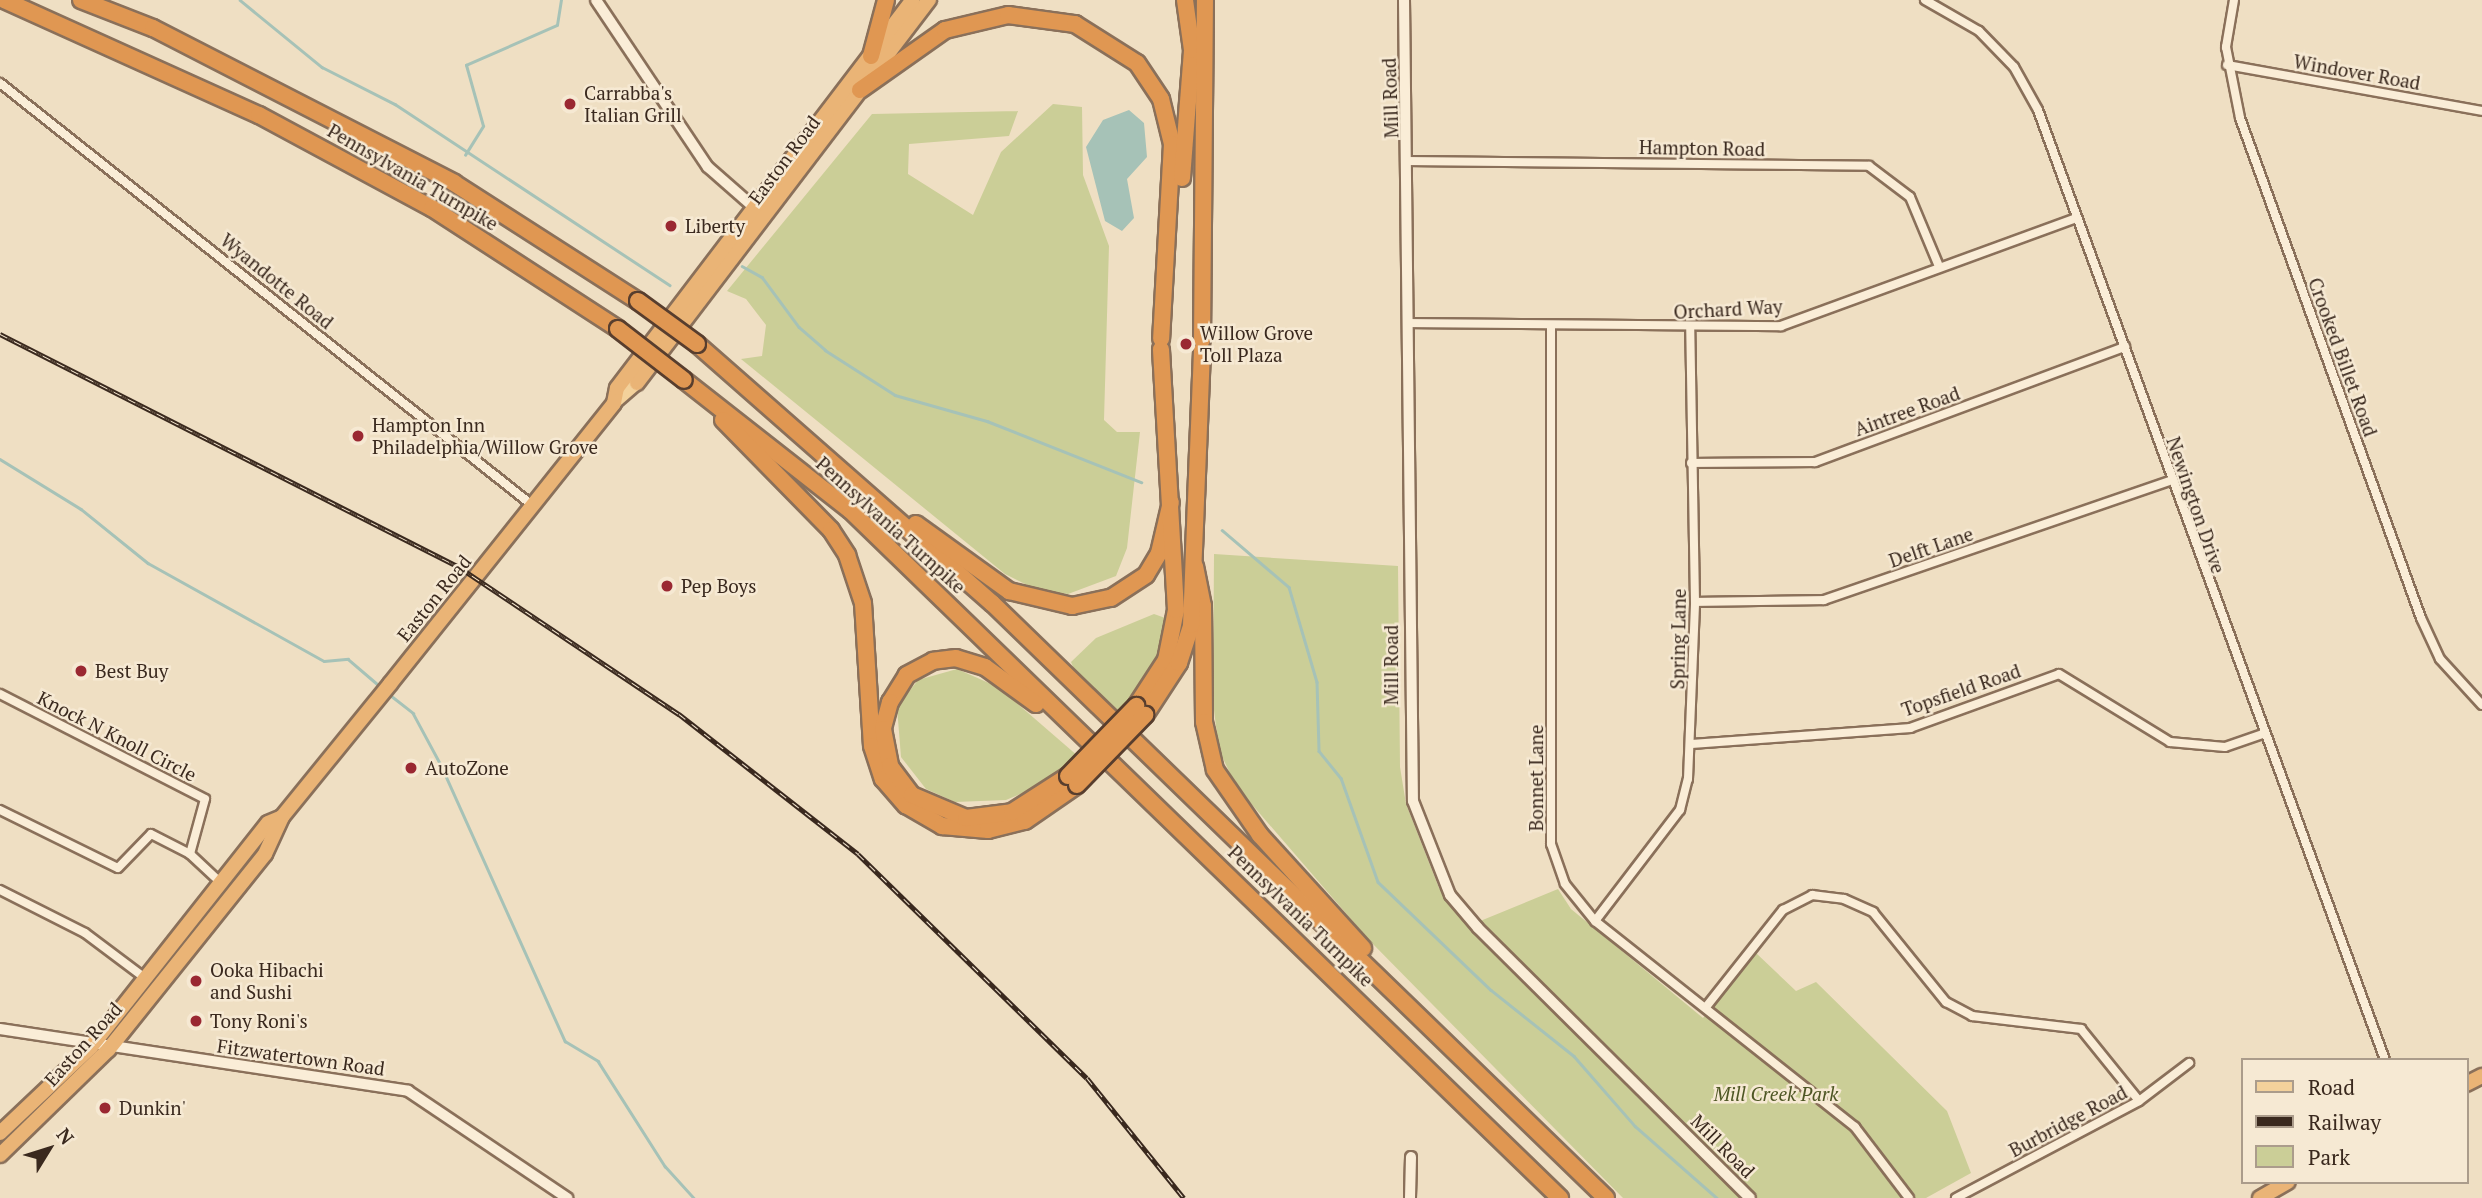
<!DOCTYPE html>
<html>
<head>
<meta charset="utf-8">
<style>
	body { margin:0 }
	#map { position:relative; width:2482px; height:1198px; overflow:hidden; background:#efdfc3; font-family:"PT Serif",serif }
	div>[style] { position:absolute }
	[style*='--x'] { left:calc(var(--x)*1px); top:calc(var(--y)*1px); width:calc(var(--w)*1px); rotate:calc(var(--a)*1deg) }
	.green>* { inset:0; background:#cbce97 }
	.water>* { inset:0; background:#a6c2b7 }
	.stream>* { height:2.5px; margin:-1.25px; padding:0 1.25px; transform-origin:1.25px; border-radius:1.25px; background:#a6c2b7 }
	.roads { filter:drop-shadow(2px 0 #8a705a) drop-shadow(-2px 0 #8a705a) drop-shadow(0 2px #8a705a) drop-shadow(0 -2px #8a705a) }
	.minor>* { height:8px; margin:-4px; padding:0 4px; transform-origin:4px; border-radius:4px; background:#faedd7 }
	.tertiary>* { height:10px; margin:-5px; padding:0 5px; transform-origin:5px; border-radius:5px; background:#faedd7 }
	.primary>* { height:12px; margin:-6px; padding:0 6px; transform-origin:6px; border-radius:6px; background:#f3d19b }
	.trunk>* { height:14px; margin:-7px; padding:0 7px; transform-origin:7px; border-radius:7px; background:#eab476 }
	.motorway>* { height:16px; margin:-8px; padding:0 8px; transform-origin:8px; border-radius:8px; background:#e09752 }
	.rail>* { height:5px; margin-top:-2.5px; transform-origin:0; background:repeating-linear-gradient(90deg,#f6e9d3 0 8px,#3a291e 0 16px); box-sizing:border-box; border-block:2px solid #3a291e }
	.bridges { filter:drop-shadow(2px 0 #583e2e) drop-shadow(-2px 0 #583e2e) drop-shadow(0 2px #583e2e) drop-shadow(0 -2px #583e2e) }
	.motorway-bridge>* { height:16px; margin:-8px; padding:0 8px; transform-origin:8px; border-radius:8px; background:#e09752 }
	.dots>* { width:19px; height:19px; translate:-50% -50%; box-sizing:border-box; border:4px solid #f6e9d3; border-radius:50% }
	span { translate:-50% -50%; white-space:nowrap; text-align:center; line-height:1.15; -webkit-text-stroke:5px #f6e9d3; paint-order:stroke }
	.street-label { font-size:19px; color:#3a291e }
	.poi-label { font-size:19px; color:#3a291e }
	.left { translate:0 -50%; text-align:left }
	.park-label { font-size:19px; color:#4e5624; font-style:italic }
	.legend { position:absolute; left:2241px; top:1058px; width:228px; height:126px; box-sizing:border-box; background:#f6e9d3; border:2px solid #ab9c8b; margin:0; padding:9px 12px; list-style:none; font-size:21px; color:#3a291e }
	.legend li { display:flex; align-items:center; gap:14px; height:35px }
	.legend b { width:35px; border:2px solid #ab9c8b }
	.north { position:absolute; left:14px; top:1114px; width:70px; height:70px; -webkit-text-stroke:5px #f6e9d3; paint-order:stroke; rotate:52deg; font-size:19px; font-weight:700; line-height:28px; text-align:center; color:#3a291e }
	.north::after { content:''; display:block; margin:auto; width:24px; height:32px; background:#3a291e; clip-path:polygon(50% 0,100% 100%,50% 72%,0 100%) }
</style>
</head>
<body>
<div id="map">
	<div class="green">
		<i style="clip-path:polygon(1053px 104px,1082px 107px,1083px 175px,1109px 246px,1104px 420px,1117px 432px,1140px 432px,1127px 548px,1116px 576px,1068px 594px,1037px 590px,1005px 574px,741px 359px,762px 356px,766px 325px,746px 299px,727px 291px,872px 114px,1018px 111px,1009px 136px,909px 144px,908px 174px,973px 215px,1001px 152px)"></i>
		<i style="clip-path:polygon(1214px 554px,1398px 566px,1400px 767px,1406px 804px,1439px 888px,1468px 926px,1558px 889px,1571px 909px,1703px 1018px,1756px 953px,1796px 991px,1816px 982px,1947px 1111px,1971px 1173px,1926px 1198px,1623px 1198px,1369px 940px,1236px 786px,1219px 750px,1213px 702px)"></i>
		<i style="clip-path:polygon(1154px 614px,1168px 619px,1164px 649px,1120px 719px,1078px 678px,1071px 662px,1096px 638px)"></i>
		<i style="clip-path:polygon(957px 669px,998px 687px,1079px 757px,1044px 784px,1006px 800px,955px 802px,926px 789px,901px 757px,897px 707px,918px 680px)"></i>
	</div>
	<div class="water">
		<i style="clip-path:polygon(1129px 110px,1144px 123px,1147px 157px,1127px 179px,1134px 218px,1122px 231px,1105px 221px,1086px 147px,1103px 120px)"></i>
	</div>
	<div class="stream">
		<i style="--x:240;--y:0;--w:106;--a:39.3"></i>
		<i style="--x:322;--y:67;--w:82;--a:26.9"></i>
		<i style="--x:395;--y:104;--w:329;--a:33.4"></i>
		<i style="--x:465;--y:155;--w:34;--a:-58"></i>
		<i style="--x:483;--y:126;--w:63;--a:-105.6"></i>
		<i style="--x:466;--y:65;--w:99;--a:-23.7"></i>
		<i style="--x:557;--y:25;--w:25;--a:-81"></i>
		<i style="--x:742;--y:266;--w:23;--a:29"></i>
		<i style="--x:762;--y:277;--w:62;--a:53.5"></i>
		<i style="--x:799;--y:327;--w:35;--a:41"></i>
		<i style="--x:825;--y:350;--w:83;--a:32.7"></i>
		<i style="--x:895;--y:395;--w:96;--a:15.8"></i>
		<i style="--x:987;--y:421;--w:166;--a:21.6"></i>
		<i style="--x:0;--y:459;--w:95;--a:31.7"></i>
		<i style="--x:81;--y:509;--w:86;--a:38.9"></i>
		<i style="--x:148;--y:563;--w:201;--a:29.1"></i>
		<i style="--x:324;--y:661;--w:24;--a:-5"></i>
		<i style="--x:348;--y:659;--w:45;--a:40.5"></i>
		<i style="--x:1222;--y:530;--w:88;--a:40.4"></i>
		<i style="--x:1289;--y:587;--w:99;--a:73.6"></i>
		<i style="--x:1317;--y:682;--w:69;--a:88.3"></i>
		<i style="--x:1319;--y:751;--w:35;--a:51"></i>
		<i style="--x:1341;--y:778;--w:110;--a:70.4"></i>
		<i style="--x:1378;--y:882;--w:156;--a:43.7"></i>
		<i style="--x:1491;--y:990;--w:106;--a:38.5"></i>
		<i style="--x:1574;--y:1056;--w:93;--a:48.9"></i>
		<i style="--x:1635;--y:1126;--w:109;--a:41.3"></i>
		<i style="--x:389;--y:694;--w:31;--a:38"></i>
		<i style="--x:413;--y:713;--w:59;--a:61.7"></i>
		<i style="--x:441;--y:765;--w:303;--a:65.8"></i>
		<i style="--x:565;--y:1041;--w:39;--a:31"></i>
		<i style="--x:598;--y:1061;--w:125;--a:57.5"></i>
		<i style="--x:665;--y:1166;--w:43;--a:47.8"></i>
	</div>
	<div class="roads">
		<div class="minor">
			<i style="--x:1925;--y:0;--w:62;--a:29.9"></i>
			<i style="--x:1979;--y:31;--w:50;--a:45.8"></i>
			<i style="--x:2014;--y:67;--w:49;--a:60.8"></i>
			<i style="--x:2038;--y:110;--w:1011;--a:69.93"></i>
			<i style="--x:2234;--y:0;--w:48;--a:99.7"></i>
			<i style="--x:2226;--y:47;--w:72;--a:78.8"></i>
			<i style="--x:2240;--y:118;--w:532;--a:70.1"></i>
			<i style="--x:2421;--y:618;--w:45;--a:65.1"></i>
			<i style="--x:2440;--y:659;--w:62;--a:47.6"></i>
			<i style="--x:2227;--y:65;--w:259;--a:10.2"></i>
			<i style="--x:0;--y:83;--w:679;--a:38.42"></i>
			<i style="--x:1410;--y:161;--w:459;--a:0.6"></i>
			<i style="--x:1869;--y:166;--w:51;--a:37.1"></i>
			<i style="--x:1910;--y:197;--w:73;--a:67.3"></i>
			<i style="--x:1407;--y:323;--w:374;--a:0.5"></i>
			<i style="--x:1781;--y:326;--w:312;--a:-20.1"></i>
			<i style="--x:1551;--y:326;--w:518;--a:90"></i>
			<i style="--x:1551;--y:844;--w:42;--a:70.7"></i>
			<i style="--x:1565;--y:884;--w:48;--a:51"></i>
			<i style="--x:1595;--y:921;--w:332;--a:38.4"></i>
			<i style="--x:1855;--y:1127;--w:89;--a:52.7"></i>
			<i style="--x:1691;--y:463;--w:124;--a:-0.5"></i>
			<i style="--x:1815;--y:462;--w:331;--a:-20.4"></i>
			<i style="--x:1695;--y:602;--w:129;--a:-0.9"></i>
			<i style="--x:1824;--y:600;--w:366;--a:-19"></i>
			<i style="--x:0;--y:694;--w:230;--a:27.1"></i>
			<i style="--x:205;--y:799;--w:57;--a:105.3"></i>
			<i style="--x:1692;--y:744;--w:219;--a:-4.2"></i>
			<i style="--x:1910;--y:728;--w:158;--a:-19.9"></i>
			<i style="--x:2059;--y:674;--w:130;--a:31.5"></i>
			<i style="--x:2170;--y:742;--w:55;--a:5.2"></i>
			<i style="--x:2225;--y:747;--w:39;--a:-19"></i>
			<i style="--x:0;--y:810;--w:131;--a:26.2"></i>
			<i style="--x:118;--y:868;--w:47;--a:-45.9"></i>
			<i style="--x:151;--y:834;--w:44;--a:27.1"></i>
			<i style="--x:190;--y:854;--w:42;--a:43.1"></i>
			<i style="--x:0;--y:890;--w:95;--a:26.8"></i>
			<i style="--x:85;--y:933;--w:75;--a:36.9"></i>
			<i style="--x:1595;--y:921;--w:140;--a:-52.6"></i>
			<i style="--x:1680;--y:810;--w:32;--a:-76"></i>
			<i style="--x:1688;--y:779;--w:177;--a:-87.7"></i>
			<i style="--x:1695;--y:602;--w:274;--a:-91"></i>
			<i style="--x:1706;--y:1007;--w:124;--a:-51.6"></i>
			<i style="--x:1783;--y:910;--w:33;--a:-27"></i>
			<i style="--x:1812;--y:895;--w:32;--a:7"></i>
			<i style="--x:1844;--y:899;--w:32;--a:24"></i>
			<i style="--x:1873;--y:912;--w:116;--a:51"></i>
			<i style="--x:1946;--y:1002;--w:30;--a:28"></i>
			<i style="--x:1972;--y:1016;--w:110;--a:6.8"></i>
			<i style="--x:2081;--y:1029;--w:92;--a:51.1"></i>
			<i style="--x:1956;--y:1198;--w:207;--a:-27.9"></i>
			<i style="--x:2139;--y:1101;--w:63;--a:-37.2"></i>
		</div>
		<div class="tertiary">
			<i style="--x:596;--y:0;--w:201;--a:56.2"></i>
			<i style="--x:708;--y:167;--w:67;--a:41.3"></i>
			<i style="--x:1404;--y:0;--w:801;--a:89.36"></i>
			<i style="--x:1413;--y:801;--w:101;--a:68.5"></i>
			<i style="--x:1450;--y:895;--w:43;--a:49.7"></i>
			<i style="--x:1478;--y:928;--w:383;--a:44.8"></i>
			<i style="--x:0;--y:1029;--w:413;--a:8.6"></i>
			<i style="--x:408;--y:1091;--w:192;--a:33.9"></i>
			<i style="--x:1410;--y:1198;--w:41;--a:-88.6"></i>
		</div>
		<div class="primary">
			<i style="--x:614;--y:403;--w:30;--a:-41"></i>
		</div>
		<div class="trunk">
			<i style="--x:637;--y:383;--w:482;--a:-52.7"></i>
			<i style="--x:2466;--y:1084;--w:18;--a:-27"></i>
			<i style="--x:0;--y:1133;--w:125;--a:-43.4"></i>
			<i style="--x:91;--y:1047;--w:285;--a:-51.7"></i>
			<i style="--x:268;--y:823;--w:15;--a:-23"></i>
			<i style="--x:282;--y:817;--w:171;--a:-50.9"></i>
			<i style="--x:390;--y:684;--w:359;--a:-51.4"></i>
			<i style="--x:614;--y:403;--w:15;--a:-79"></i>
			<i style="--x:617;--y:388;--w:488;--a:-52.7"></i>
			<i style="--x:0;--y:1155;--w:151;--a:-44.2"></i>
			<i style="--x:108;--y:1050;--w:251;--a:-51.3"></i>
			<i style="--x:265;--y:854;--w:41;--a:-65.3"></i>
			<i style="--x:2260;--y:1198;--w:32;--a:-30"></i>
		</div>
		<div class="motorway">
			<i style="--x:4;--y:0;--w:280;--a:24.3"></i>
			<i style="--x:259;--y:115;--w:196;--a:28.3"></i>
			<i style="--x:432;--y:208;--w:222;--a:33"></i>
			<i style="--x:81;--y:0;--w:77;--a:21.3"></i>
			<i style="--x:153;--y:28;--w:339;--a:27.2"></i>
			<i style="--x:454;--y:183;--w:219;--a:32.7"></i>
			<i style="--x:871;--y:56;--w:58;--a:-75"></i>
			<i style="--x:860;--y:90;--w:104;--a:-35.2"></i>
			<i style="--x:945;--y:30;--w:65;--a:-13.4"></i>
			<i style="--x:1008;--y:15;--w:68;--a:7.7"></i>
			<i style="--x:1075;--y:24;--w:73;--a:32.2"></i>
			<i style="--x:1137;--y:63;--w:43;--a:56.3"></i>
			<i style="--x:1161;--y:99;--w:46;--a:76.3"></i>
			<i style="--x:1172;--y:144;--w:195;--a:93.2"></i>
			<i style="--x:1182;--y:178;--w:128;--a:-85.5"></i>
			<i style="--x:1192;--y:50;--w:50;--a:-98"></i>
			<i style="--x:1202;--y:340;--w:340;--a:-89.5"></i>
			<i style="--x:697;--y:344;--w:393;--a:41.3"></i>
			<i style="--x:992;--y:603;--w:855;--a:44.1"></i>
			<i style="--x:684;--y:380;--w:211;--a:38.1"></i>
			<i style="--x:850;--y:510;--w:989;--a:44.1"></i>
			<i style="--x:723;--y:420;--w:154;--a:45.5"></i>
			<i style="--x:831;--y:530;--w:30;--a:57"></i>
			<i style="--x:847;--y:555;--w:51;--a:71.6"></i>
			<i style="--x:863;--y:603;--w:143;--a:86.4"></i>
			<i style="--x:872;--y:746;--w:35;--a:72"></i>
			<i style="--x:883;--y:779;--w:35;--a:49"></i>
			<i style="--x:906;--y:805;--w:42;--a:30.3"></i>
			<i style="--x:942;--y:826;--w:46;--a:5"></i>
			<i style="--x:988;--y:830;--w:38;--a:-14"></i>
			<i style="--x:1025;--y:821;--w:63;--a:-34.7"></i>
			<i style="--x:916;--y:524;--w:115;--a:35.8"></i>
			<i style="--x:1009;--y:591;--w:65;--a:13.4"></i>
			<i style="--x:1072;--y:606;--w:40;--a:-12"></i>
			<i style="--x:1111;--y:598;--w:42;--a:-33.3"></i>
			<i style="--x:1146;--y:575;--w:26;--a:-59"></i>
			<i style="--x:1159;--y:553;--w:52;--a:-76.8"></i>
			<i style="--x:1195;--y:566;--w:41;--a:78.7"></i>
			<i style="--x:1203;--y:606;--w:116;--a:89.5"></i>
			<i style="--x:1204;--y:722;--w:49;--a:77.1"></i>
			<i style="--x:1215;--y:770;--w:79;--a:55.3"></i>
			<i style="--x:1260;--y:835;--w:153;--a:47.7"></i>
			<i style="--x:1036;--y:704;--w:63;--a:-144"></i>
			<i style="--x:985;--y:667;--w:30;--a:-163"></i>
			<i style="--x:956;--y:658;--w:23;--a:173"></i>
			<i style="--x:933;--y:661;--w:30;--a:152"></i>
			<i style="--x:907;--y:675;--w:32;--a:122"></i>
			<i style="--x:890;--y:702;--w:28;--a:105"></i>
			<i style="--x:883;--y:729;--w:38;--a:79"></i>
			<i style="--x:890;--y:766;--w:36;--a:53"></i>
			<i style="--x:912;--y:795;--w:59;--a:23.1"></i>
			<i style="--x:966;--y:818;--w:46;--a:-7.4"></i>
			<i style="--x:1012;--y:812;--w:67;--a:-32.7"></i>
			<i style="--x:1136;--y:706;--w:55;--a:-56.9"></i>
			<i style="--x:1166;--y:660;--w:51;--a:-78.7"></i>
			<i style="--x:1176;--y:610;--w:261;--a:-93.3"></i>
			<i style="--x:1145;--y:715;--w:62;--a:-56.8"></i>
			<i style="--x:1179;--y:663;--w:40;--a:-72"></i>
			<i style="--x:1191;--y:625;--w:275;--a:-87.7"></i>
		</div>
	</div>
	<div class="rail">
		<i style="--x:0;--y:334;--w:515;--a:26.91"></i>
		<i style="--x:459;--y:567;--w:265;--a:33.8"></i>
		<i style="--x:679;--y:714;--w:227;--a:38"></i>
		<i style="--x:858;--y:854;--w:320;--a:44.4"></i>
		<i style="--x:1087;--y:1078;--w:154;--a:51.1"></i>
	</div>
	<div class="bridges">
		<div class="motorway-bridge">
			<i style="--x:638;--y:301;--w:73;--a:36.1"></i>
			<i style="--x:618;--y:329;--w:83;--a:37.7"></i>
			<i style="--x:1068;--y:776;--w:98;--a:-45.8"></i>
			<i style="--x:1077;--y:785;--w:98;--a:-45.8"></i>
		</div>
	</div>
	<div class="dots">
		<i style="left:570px;top:104px;background:#9a2832"></i>
		<i style="left:671px;top:226px;background:#9a2832"></i>
		<i style="left:1186px;top:344px;background:#9a2832"></i>
		<i style="left:358px;top:436px;background:#9a2832"></i>
		<i style="left:667px;top:586px;background:#9a2832"></i>
		<i style="left:81px;top:671px;background:#9a2832"></i>
		<i style="left:411px;top:768px;background:#9a2832"></i>
		<i style="left:196px;top:981px;background:#9a2832"></i>
		<i style="left:196px;top:1021px;background:#9a2832"></i>
		<i style="left:105px;top:1108px;background:#9a2832"></i>
	</div>
	<div class="street-label">
		<span style="left:2357px;top:72px;rotate:10deg">Windover Road</span>
		<span style="left:1390px;top:98px;rotate:-92deg">Mill Road</span>
		<span style="left:1702px;top:148px;rotate:1deg">Hampton Road</span>
		<span style="left:784px;top:160px;rotate:-53deg">Easton Road</span>
		<span style="left:413px;top:177px;rotate:30deg">Pennsylvania Turnpike</span>
		<span style="left:277px;top:281px;rotate:39deg">Wyandotte Road</span>
		<span style="left:1728px;top:309px;rotate:-3deg">Orchard Way</span>
		<span style="left:2343px;top:357px;rotate:70deg">Crooked Billet Road</span>
		<span style="left:1907px;top:411px;rotate:-20deg">Aintree Road</span>
		<span style="left:2196px;top:505px;rotate:71deg">Newington Drive</span>
		<span style="left:891px;top:525px;rotate:42deg">Pennsylvania Turnpike</span>
		<span style="left:1931px;top:547px;rotate:-19deg">Delft Lane</span>
		<span style="left:434px;top:598px;rotate:-51deg">Easton Road</span>
		<span style="left:1678px;top:639px;rotate:-89deg">Spring Lane</span>
		<span style="left:1391px;top:665px;rotate:-90deg">Mill Road</span>
		<span style="left:1961px;top:690px;rotate:-19deg">Topsfield Road</span>
		<span style="left:117px;top:736px;rotate:27deg">Knock N Knoll Circle</span>
		<span style="left:1536px;top:778px;rotate:-90deg">Bonnet Lane</span>
		<span style="left:1301px;top:916px;rotate:44deg">Pennsylvania Turnpike</span>
		<span style="left:83px;top:1044px;rotate:-48deg">Easton Road</span>
		<span style="left:301px;top:1057px;rotate:8deg">Fitzwatertown Road</span>
		<span style="left:2068px;top:1121px;rotate:-28deg">Burbridge Road</span>
		<span style="left:1723px;top:1146px;rotate:45deg">Mill Road</span>
	</div>
	<div class="poi-label">
		<span class="left" style="left:584px;top:104px">Carrabba's<br>Italian Grill</span>
		<span class="left" style="left:685px;top:226px">Liberty</span>
		<span class="left" style="left:1200px;top:344px">Willow Grove<br>Toll Plaza</span>
		<span class="left" style="left:372px;top:436px">Hampton Inn<br>Philadelphia/Willow Grove</span>
		<span class="left" style="left:681px;top:586px">Pep Boys</span>
		<span class="left" style="left:95px;top:671px">Best Buy</span>
		<span class="left" style="left:425px;top:768px">AutoZone</span>
		<span class="left" style="left:210px;top:981px">Ooka Hibachi<br>and Sushi</span>
		<span class="left" style="left:210px;top:1021px">Tony Roni's</span>
		<span class="left" style="left:119px;top:1108px">Dunkin'</span>
	</div>
	<div class="park-label">
		<span style="left:1776px;top:1094px">Mill Creek Park</span>
	</div>
	<ul class="legend">
	<li><b style="height:9px;background:#f3d19b"></b>Road</li>
	<li><b style="height:9px;background:#3a291e"></b>Railway</li>
	<li><b style="height:19px;background:#cbce97"></b>Park</li>
	</ul>
	<div class="north">N</div>
</div>
</body>
</html>
